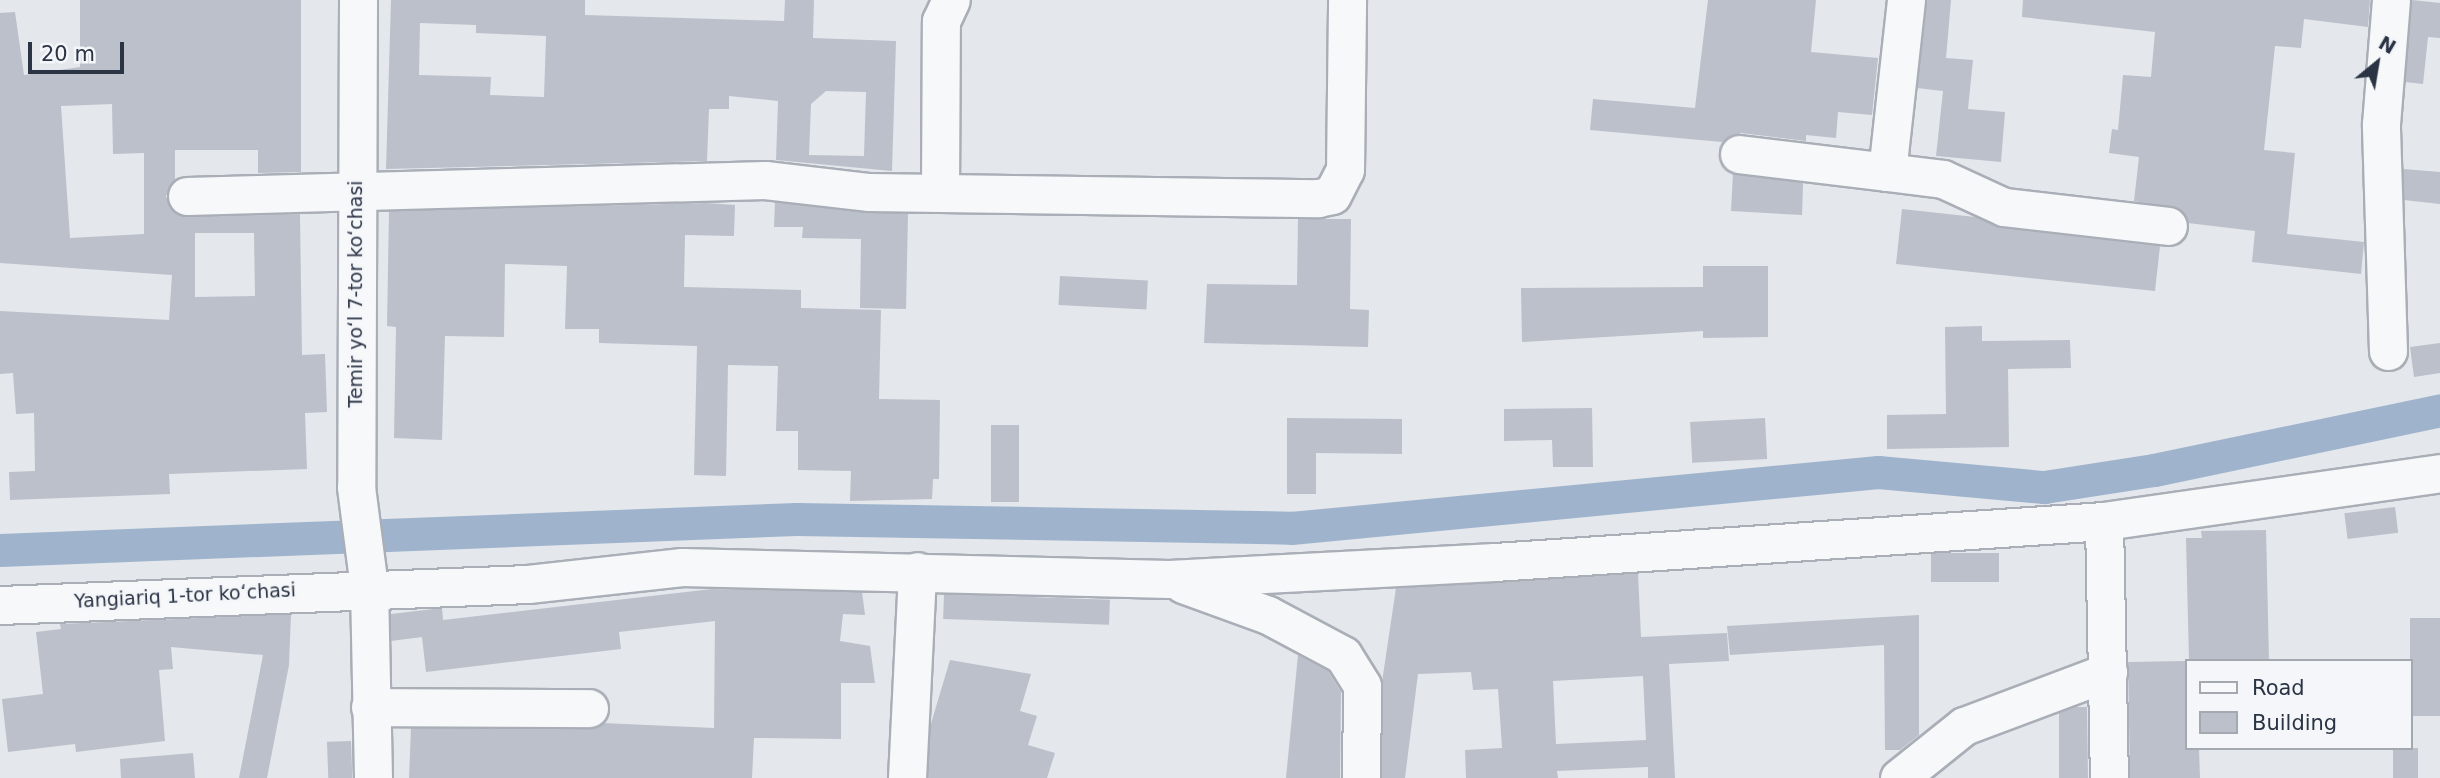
<!DOCTYPE html>
<html>
<head>
<meta charset="utf-8">
<style>
	body { margin:0 }
	#map { position:relative; width:2440px; height:778px; overflow:hidden; background:#e4e7ec; font-family:"DejaVu Sans",sans-serif }
	div>[style] { position:absolute }
	[style*='--x'] { left:calc(var(--x)*1px); top:calc(var(--y)*1px); width:calc(var(--w)*1px); rotate:calc(var(--a)*1deg) }
	.canal>* { height:33px; margin:-16.5px; padding:0 16.5px; transform-origin:16.5px; border-radius:16.5px; background:#9fb4cc }
	.building>* { inset:0; background:#bbc0ca; transform-origin:0 0 }
	.roads { filter:drop-shadow(2px 0 #a9aeb7) drop-shadow(-2px 0 #a9aeb7) drop-shadow(0 2px #a9aeb7) drop-shadow(0 -2px #a9aeb7) }
	.minor>* { height:37px; margin:-18.5px; padding:0 18.5px; transform-origin:18.5px; border-radius:18.5px; background:#f7f8fa }
	span { translate:-50% -50%; white-space:nowrap; text-align:center; line-height:1.15; -webkit-text-stroke:5px #f4f6f9; paint-order:stroke }
	.street-label { font-size:19px; color:#2b3445 }
	.legend { position:absolute; left:2185px; top:659px; width:228px; height:91px; box-sizing:border-box; background:#f4f6f9; border:2px solid #a4a8b1; margin:0; padding:9px 12px; list-style:none; font-size:21px; color:#2b3445 }
	.legend li { display:flex; align-items:center; gap:14px; height:35px }
	.legend b { width:35px; border:2px solid #a4a8b1 }
	.north { position:absolute; left:2342px; top:28px; width:70px; height:70px; -webkit-text-stroke:5px #f4f6f9; paint-order:stroke; rotate:30deg; font-size:19px; font-weight:700; line-height:28px; text-align:center; color:#2b3445 }
	.north::after { content:''; display:block; margin:auto; width:24px; height:32px; background:#2b3445; clip-path:polygon(50% 0,100% 100%,50% 72%,0 100%) }
	.scale { position:absolute; left:28px; top:42px; width:96px; height:32px; box-sizing:border-box; border:4px solid #2b3445; border-top:0; padding-left:9px; font-size:21px; line-height:24px; white-space:nowrap; color:#2b3445; -webkit-text-stroke:5px #f4f6f9; paint-order:stroke }
</style>
</head>
<body>
<div id="map">
	<div class="canal">
		<i style="--x:0;--y:550;--w:797;--a:-2.23"></i>
		<i style="--x:796;--y:519;--w:495;--a:1"></i>
		<i style="--x:1291;--y:528;--w:590;--a:-5.45"></i>
		<i style="--x:1878;--y:472;--w:167;--a:5.2"></i>
		<i style="--x:2044;--y:487;--w:111;--a:-8.8"></i>
		<i style="--x:2154;--y:470;--w:292;--a:-11.8"></i>
	</div>
	<div class="building">
		<i style="clip-path:polygon(evenodd,80px 0,301px 0,301px 172px,258px 173px,258px 150px,175px 150px,175px 179px,166px 196px,170px 208px,187px 217px,300px 214px,302px 355px,325px 354px,327px 412px,305px 413px,307px 469px,169px 474px,170px 494px,10px 500px,9px 472px,35px 471px,34px 413px,16px 414px,13px 373px,0 374px,0 311px,169px 320px,172px 275px,0 263px,0 13px,15px 12px,24px 75px,80px 67px,80px 0,112px 104px,113px 154px,144px 153px,144px 234px,70px 238px,61px 106px,112px 104px,80px 0,195px 233px,254px 233px,255px 296px,195px 297px,195px 233px)"></i>
		<i style="clip-path:polygon(evenodd,391px 0,585px 0,585px 15px,784px 21px,785px 0,814px 0,813px 38px,896px 41px,892px 171px,776px 160px,778px 101px,729px 96px,729px 109px,709px 109px,707px 161px,386px 169px,391px 0,420px 23px,476px 25px,476px 33px,546px 36px,544px 97px,490px 95px,491px 77px,419px 75px,420px 23px,391px 0,826px 91px,866px 92px,864px 156px,809px 155px,811px 104px,826px 91px)"></i>
		<i style="clip-path:polygon(1708px 0,1816px 0,1811px 52px,1878px 58px,1872px 115px,1838px 112px,1836px 138px,1806px 135px,1806px 141px,1741px 133px,1722px 142px,1590px 130px,1593px 99px,1695px 108px)"></i>
		<i style="clip-path:polygon(1927px 0,1951px 0,1946px 58px,1973px 60px,1968px 109px,2005px 112px,2001px 162px,1936px 156px,1943px 91px,1917px 88px)"></i>
		<i style="clip-path:polygon(2023px 0,2370px 0,2368px 27px,2304px 19px,2301px 48px,2275px 46px,2264px 150px,2295px 153px,2287px 234px,2364px 242px,2361px 274px,2252px 262px,2255px 231px,2188px 223px,2180px 209px,2134px 201px,2139px 157px,2109px 153px,2112px 129px,2118px 130px,2123px 75px,2151px 77px,2155px 32px,2022px 17px)"></i>
		<i style="clip-path:polygon(2412px 0,2440px 3px,2440px 38px,2428px 37px,2423px 84px,2405px 82px)"></i>
		<i style="clip-path:polygon(2403px 169px,2440px 172px,2440px 204px,2404px 200px)"></i>
		<i style="clip-path:polygon(1733px 173px,1803px 183px,1802px 215px,1731px 211px)"></i>
		<i style="clip-path:polygon(775px 202px,908px 214px,906px 309px,860px 308px,861px 239px,802px 238px,803px 227px,774px 227px)"></i>
		<i style="clip-path:polygon(706px 203px,735px 205px,734px 236px,685px 235px,684px 287px,801px 290px,801px 308px,881px 310px,879px 399px,940px 400px,939px 479px,933px 479px,932px 499px,850px 501px,851px 471px,798px 470px,798px 431px,776px 431px,778px 366px,728px 365px,726px 476px,694px 475px,697px 346px,599px 343px,599px 329px,565px 329px,567px 266px,505px 264px,504px 337px,445px 336px,442px 440px,394px 438px,396px 327px,387px 326px,389px 211px)"></i>
		<i style="clip-path:polygon(1902px 209px,1975px 217px,2002px 228px,2160px 246px,2155px 291px,1896px 264px)"></i>
		<i style="clip-path:polygon(1298px 219px,1351px 219px,1350px 309px,1369px 310px,1368px 347px,1204px 343px,1207px 284px,1297px 285px)"></i>
		<i style="clip-path:polygon(1703px 266px,1768px 266px,1768px 337px,1703px 338px,1703px 331px,1522px 342px,1521px 288px,1703px 287px)"></i>
		<i style="left:1060px;top:276px;width:88px;height:29px;rotate:3deg"></i>
		<i style="clip-path:polygon(1982px 326px,1982px 341px,2070px 340px,2071px 368px,2008px 369px,2009px 447px,1887px 449px,1887px 415px,1946px 414px,1945px 327px)"></i>
		<i style="clip-path:polygon(2440px 343px,2440px 373px,2414px 377px,2410px 347px)"></i>
		<i style="clip-path:polygon(1592px 408px,1593px 467px,1553px 467px,1552px 440px,1504px 441px,1504px 409px)"></i>
		<i style="clip-path:polygon(1287px 418px,1402px 419px,1402px 454px,1316px 453px,1316px 494px,1287px 494px)"></i>
		<i style="left:1765px;top:418px;width:41px;height:75px;rotate:87deg"></i>
		<i style="left:991px;top:425px;width:28px;height:77px"></i>
		<i style="left:2395px;top:507px;width:26px;height:51px;rotate:83deg"></i>
		<i style="clip-path:polygon(2266px 530px,2269px 661px,2189px 661px,2186px 538px,2202px 538px,2201px 531px)"></i>
		<i style="left:1999px;top:553px;width:29px;height:68px;rotate:90deg"></i>
		<i style="clip-path:polygon(evenodd,1638px 573px,1641px 637px,1727px 633px,1729px 661px,1669px 664px,1675px 778px,1648px 778px,1648px 767px,1557px 771px,1558px 778px,1466px 778px,1465px 750px,1502px 748px,1498px 689px,1473px 690px,1471px 672px,1418px 674px,1405px 778px,1382px 778px,1382px 682px,1396px 588px,1638px 573px,1643px 676px,1646px 740px,1556px 744px,1553px 681px,1643px 676px)"></i>
		<i style="clip-path:polygon(712px 589px,862px 592px,865px 615px,843px 614px,840px 641px,870px 646px,875px 683px,841px 683px,841px 739px,754px 738px,752px 778px,409px 778px,411px 728px,589px 729px,603px 723px,714px 728px,715px 621px,619px 632px,621px 649px,426px 672px,422px 637px,391px 641px,391px 614px,442px 608px,443px 620px)"></i>
		<i style="left:944px;top:594px;width:166px;height:25px;rotate:2deg"></i>
		<i style="clip-path:polygon(291px 614px,289px 665px,267px 778px,239px 778px,263px 655px,171px 647px,173px 669px,159px 670px,165px 741px,76px 752px,75px 744px,8px 752px,2px 699px,43px 694px,36px 632px,61px 629px,60px 624px)"></i>
		<i style="clip-path:polygon(1919px 615px,1919px 735px,1900px 750px,1885px 750px,1884px 645px,1730px 655px,1727px 626px)"></i>
		<i style="left:2440px;top:618px;width:98px;height:30px;rotate:90deg"></i>
		<i style="clip-path:polygon(1298px 655px,1328px 671px,1341px 692px,1340px 778px,1286px 778px)"></i>
		<i style="clip-path:polygon(950px 660px,1031px 674px,1020px 711px,1037px 716px,1028px 745px,1055px 753px,1047px 778px,928px 778px,930px 727px)"></i>
		<i style="clip-path:polygon(2186px 661px,2186px 748px,2199px 748px,2200px 778px,2130px 778px,2128px 662px)"></i>
		<i style="clip-path:polygon(2075px 707px,2087px 707px,2088px 778px,2059px 778px,2059px 713px)"></i>
		<i style="left:351px;top:741px;width:37px;height:24px;rotate:88deg"></i>
		<i style="left:2393px;top:748px;width:25px;height:30px"></i>
		<i style="clip-path:polygon(193px 753px,195px 778px,121px 778px,120px 759px)"></i>
	</div>
	<div class="roads">
		<div class="minor">
			<i style="--x:358;--y:0;--w:487;--a:90.2"></i>
			<i style="--x:356;--y:487;--w:101;--a:82.6"></i>
			<i style="--x:369;--y:587;--w:191;--a:88.8"></i>
			<i style="--x:1906;--y:0;--w:173;--a:96.3"></i>
			<i style="--x:1887;--y:172;--w:56;--a:7.1"></i>
			<i style="--x:1943;--y:179;--w:67;--a:24.7"></i>
			<i style="--x:2004;--y:207;--w:165;--a:6.6"></i>
			<i style="--x:1739;--y:154;--w:149;--a:6.9"></i>
			<i style="--x:940;--y:193;--w:172;--a:-89.7"></i>
			<i style="--x:941;--y:21;--w:23;--a:-65"></i>
			<i style="--x:187;--y:196;--w:578;--a:-1.59"></i>
			<i style="--x:765;--y:180;--w:105;--a:6.6"></i>
			<i style="--x:869;--y:192;--w:449;--a:0.8"></i>
			<i style="--x:1318;--y:198;--w:14;--a:-12"></i>
			<i style="--x:1332;--y:195;--w:28;--a:-63"></i>
			<i style="--x:1345;--y:170;--w:170;--a:-89.3"></i>
			<i style="--x:2388;--y:351;--w:227;--a:-91.8"></i>
			<i style="--x:2381;--y:124;--w:124;--a:-85.4"></i>
			<i style="--x:2104;--y:521;--w:257;--a:88.9"></i>
			<i style="--x:1183;--y:584;--w:90;--a:20"></i>
			<i style="--x:1268;--y:615;--w:85;--a:28.1"></i>
			<i style="--x:1343;--y:655;--w:36;--a:58"></i>
			<i style="--x:1362;--y:686;--w:92;--a:90.6"></i>
			<i style="--x:0;--y:605;--w:528;--a:-2.28"></i>
			<i style="--x:528;--y:584;--w:155;--a:-6.3"></i>
			<i style="--x:682;--y:567;--w:487;--a:1.4"></i>
			<i style="--x:1169;--y:579;--w:326;--a:-3"></i>
			<i style="--x:1495;--y:562;--w:610;--a:-3.85"></i>
			<i style="--x:2104;--y:521;--w:339;--a:-8.1"></i>
			<i style="--x:370;--y:707;--w:219;--a:0.3"></i>
			<i style="--x:907;--y:778;--w:207;--a:-87.2"></i>
			<i style="--x:1899;--y:778;--w:83;--a:-38.7"></i>
			<i style="--x:1964;--y:726;--w:154;--a:-20.6"></i>
		</div>
	</div>
	<div class="street-label">
		<span style="left:356px;top:294px;rotate:-90deg">Temir yoʻl 7-tor koʻchasi</span>
		<span style="left:185px;top:596px;rotate:-3deg">Yangiariq 1-tor koʻchasi</span>
	</div>
	<ul class="legend">
	<li><b style="height:9px;background:#f7f8fa"></b>Road</li>
	<li><b style="height:19px;background:#bbc0ca"></b>Building</li>
	</ul>
	<div class="north">N</div>
	<div class="scale">20 m</div>
</div>
</body>
</html>
